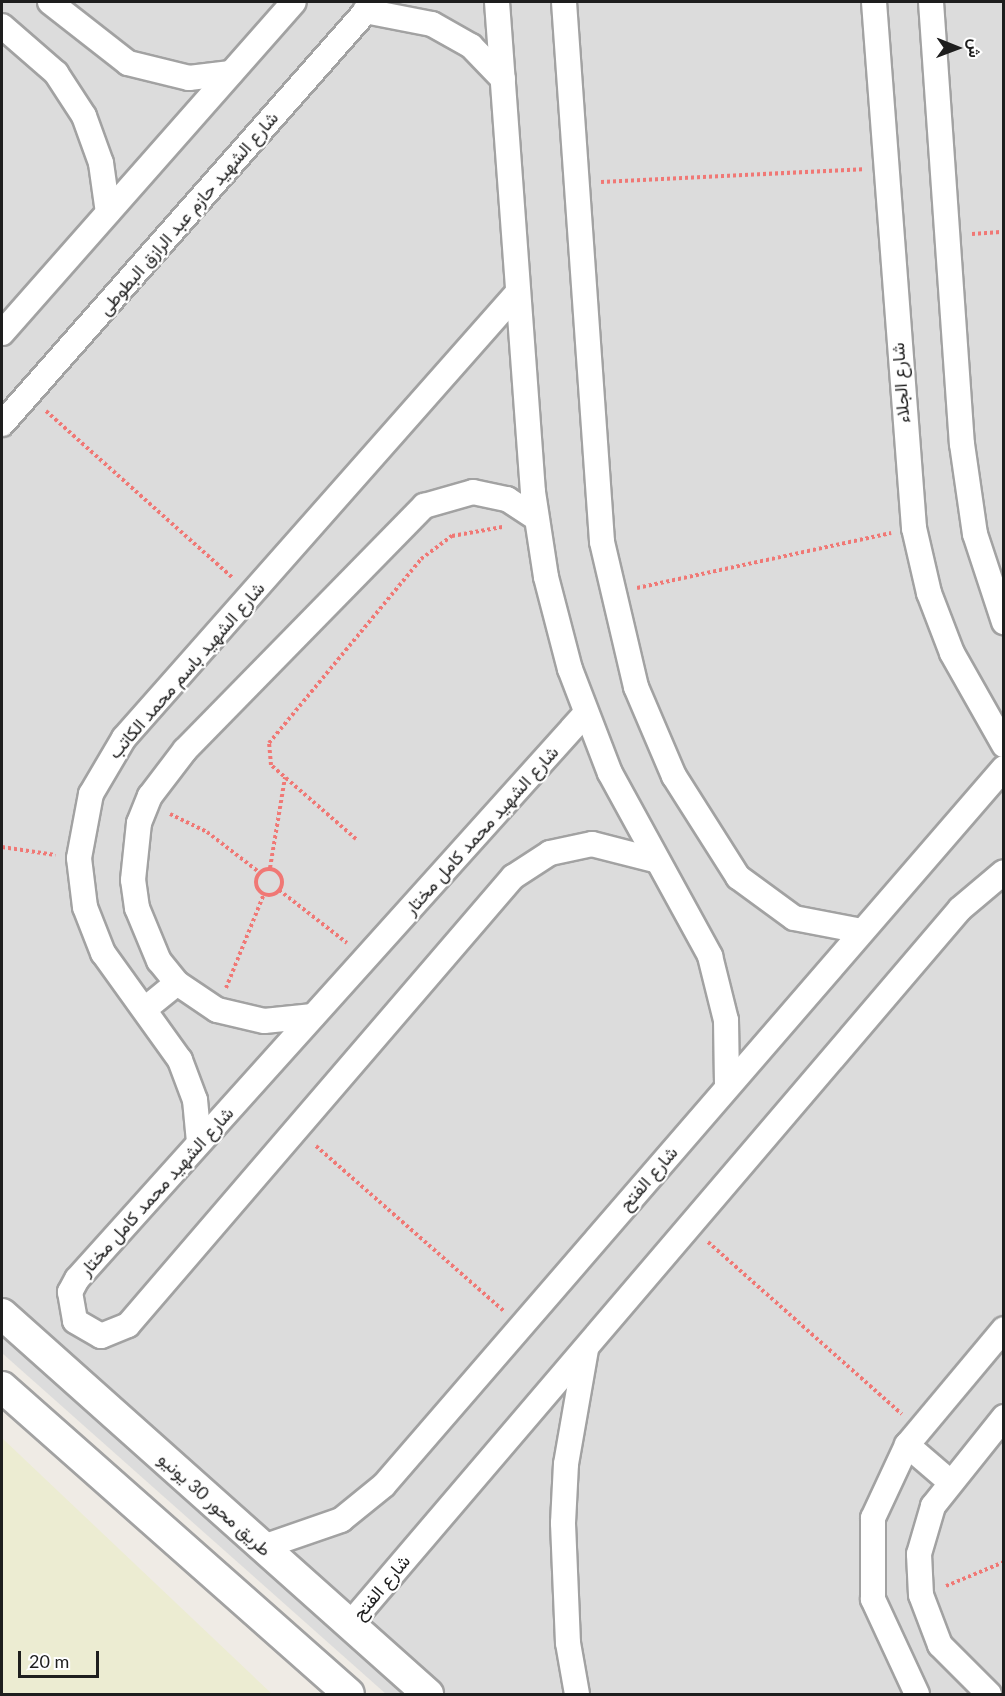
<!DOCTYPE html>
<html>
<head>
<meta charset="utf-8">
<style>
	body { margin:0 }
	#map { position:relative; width:1005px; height:1696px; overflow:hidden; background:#efebe5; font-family:Lato,Vazirmatn,sans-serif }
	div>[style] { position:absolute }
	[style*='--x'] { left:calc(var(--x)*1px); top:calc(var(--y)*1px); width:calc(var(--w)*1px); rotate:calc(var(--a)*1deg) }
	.residential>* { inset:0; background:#dcdcdc }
	.farmland>* { inset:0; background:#ececd2 }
	.path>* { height:4px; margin-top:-2px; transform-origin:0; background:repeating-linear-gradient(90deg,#f07875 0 3px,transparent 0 6px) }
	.path>.ring { margin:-2px; padding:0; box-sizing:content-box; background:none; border:4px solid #f07875; border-radius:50% }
	.roads { filter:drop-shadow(2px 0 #a2a2a2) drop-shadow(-2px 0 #a2a2a2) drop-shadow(0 2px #a2a2a2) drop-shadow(0 -2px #a2a2a2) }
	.minor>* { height:24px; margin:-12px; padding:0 12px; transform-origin:12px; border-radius:12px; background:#fff }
	.tertiary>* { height:30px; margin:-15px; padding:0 15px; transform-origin:15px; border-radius:15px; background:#fff }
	span { translate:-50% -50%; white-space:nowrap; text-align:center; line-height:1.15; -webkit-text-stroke:4.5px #fff; paint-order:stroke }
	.street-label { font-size:18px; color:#1e1e1e }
	.frame { position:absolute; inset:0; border:3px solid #1e1e1e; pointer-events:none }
	.north { position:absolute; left:927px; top:18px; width:60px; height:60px; -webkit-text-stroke:4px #fff; paint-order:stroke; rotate:91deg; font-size:16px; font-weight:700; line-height:24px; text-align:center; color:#1e1e1e }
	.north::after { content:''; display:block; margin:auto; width:21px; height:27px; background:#1e1e1e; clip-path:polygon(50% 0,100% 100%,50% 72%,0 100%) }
	.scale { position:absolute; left:18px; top:1651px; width:81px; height:27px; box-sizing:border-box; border:3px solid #1e1e1e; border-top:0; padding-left:8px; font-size:18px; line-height:21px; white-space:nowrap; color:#1e1e1e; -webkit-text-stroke:4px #fff; paint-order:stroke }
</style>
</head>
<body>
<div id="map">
	<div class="residential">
		<i style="clip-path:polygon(2px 2px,1003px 2px,1003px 1694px,386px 1694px,2px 1353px)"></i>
	</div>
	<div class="farmland">
		<i style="clip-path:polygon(2px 1438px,272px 1694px,2px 1694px)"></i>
	</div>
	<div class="path">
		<i style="--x:601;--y:182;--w:262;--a:-2.8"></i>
		<i style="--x:972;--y:234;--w:32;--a:-4"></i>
		<i style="--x:46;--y:411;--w:251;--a:41.8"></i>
		<i style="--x:637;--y:588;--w:260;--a:-12.2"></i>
		<i style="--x:170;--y:814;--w:41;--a:25.9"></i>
		<i style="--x:207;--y:832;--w:66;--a:37.6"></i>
		<i style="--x:356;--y:839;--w:113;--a:-139"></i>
		<i style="--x:271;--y:765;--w:22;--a:-95"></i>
		<i style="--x:269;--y:743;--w:239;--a:-50.4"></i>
		<i style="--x:421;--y:559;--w:39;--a:-37"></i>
		<i style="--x:452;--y:536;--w:51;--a:-10.2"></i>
		<i style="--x:2;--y:847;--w:54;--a:8.6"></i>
		<i style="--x:270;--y:868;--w:92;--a:-80.6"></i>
		<i class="ring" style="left:256px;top:869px;width:22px;height:22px"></i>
		<i style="--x:279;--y:890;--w:86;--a:37.9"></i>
		<i style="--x:226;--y:988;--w:101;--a:-68"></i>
		<i style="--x:316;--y:1146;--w:250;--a:41.3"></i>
		<i style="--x:708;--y:1242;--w:259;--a:41.6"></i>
		<i style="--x:946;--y:1586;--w:63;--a:-22.5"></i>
	</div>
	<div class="roads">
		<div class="minor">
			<i style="--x:50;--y:2;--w:99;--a:38"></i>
			<i style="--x:128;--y:63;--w:63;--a:13.8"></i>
			<i style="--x:189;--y:78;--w:42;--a:-6.8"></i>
			<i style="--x:497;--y:2;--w:491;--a:85.8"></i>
			<i style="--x:533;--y:492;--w:86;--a:81.3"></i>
			<i style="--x:546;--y:577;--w:95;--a:75.4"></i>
			<i style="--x:570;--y:669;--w:111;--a:69"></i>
			<i style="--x:610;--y:773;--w:209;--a:61.3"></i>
			<i style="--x:710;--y:956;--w:66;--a:76"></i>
			<i style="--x:726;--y:1020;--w:66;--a:89.1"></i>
			<i style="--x:564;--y:2;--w:541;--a:85.97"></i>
			<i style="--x:602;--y:542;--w:149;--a:76.8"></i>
			<i style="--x:636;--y:687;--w:97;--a:66.9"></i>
			<i style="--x:674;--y:776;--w:120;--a:57.6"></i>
			<i style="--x:738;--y:877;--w:69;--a:36.2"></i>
			<i style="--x:794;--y:918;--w:69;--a:10.8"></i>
			<i style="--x:874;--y:2;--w:528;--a:85.65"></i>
			<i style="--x:914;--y:528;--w:67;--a:77"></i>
			<i style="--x:929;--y:593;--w:64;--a:69"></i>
			<i style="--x:952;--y:653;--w:106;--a:60.5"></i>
			<i style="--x:931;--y:2;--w:443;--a:86"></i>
			<i style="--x:962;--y:444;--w:91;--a:81.8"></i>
			<i style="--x:975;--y:534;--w:93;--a:71.8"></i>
			<i style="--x:365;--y:11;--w:68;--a:11"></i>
			<i style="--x:432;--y:24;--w:45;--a:29.4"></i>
			<i style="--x:471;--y:46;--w:46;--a:45.9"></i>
			<i style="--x:2;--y:26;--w:72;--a:41"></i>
			<i style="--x:56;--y:73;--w:51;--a:56.9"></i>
			<i style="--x:84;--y:116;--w:50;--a:70.1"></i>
			<i style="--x:101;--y:163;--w:50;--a:82"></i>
			<i style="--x:2;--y:333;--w:441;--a:-48.6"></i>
			<i style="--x:2;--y:424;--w:563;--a:-48.6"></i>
			<i style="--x:586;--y:713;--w:761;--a:131.96"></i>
			<i style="--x:77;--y:1279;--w:15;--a:118"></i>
			<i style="--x:70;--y:1292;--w:29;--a:80"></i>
			<i style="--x:75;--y:1321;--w:30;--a:30"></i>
			<i style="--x:101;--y:1336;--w:29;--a:-22"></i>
			<i style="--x:128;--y:1325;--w:591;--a:-49.33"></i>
			<i style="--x:513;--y:877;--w:44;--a:-33"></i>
			<i style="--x:550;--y:853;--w:43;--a:-12.1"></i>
			<i style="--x:592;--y:844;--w:65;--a:14.3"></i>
			<i style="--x:145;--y:1009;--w:41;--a:-39.1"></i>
			<i style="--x:313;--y:1016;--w:49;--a:174.2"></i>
			<i style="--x:264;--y:1021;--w:48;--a:-166.8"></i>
			<i style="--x:217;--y:1010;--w:48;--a:-146"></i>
			<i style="--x:177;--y:983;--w:28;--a:-129"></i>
			<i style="--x:159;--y:961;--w:57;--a:-112.5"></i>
			<i style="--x:137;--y:908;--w:28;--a:-98"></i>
			<i style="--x:133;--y:880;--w:57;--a:-84"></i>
			<i style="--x:139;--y:823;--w:29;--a:-68"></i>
			<i style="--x:150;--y:796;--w:58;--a:-52.7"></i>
			<i style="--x:185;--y:750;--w:342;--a:-45.6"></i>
			<i style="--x:424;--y:506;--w:51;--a:-15.9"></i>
			<i style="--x:473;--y:492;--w:35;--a:12"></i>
			<i style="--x:507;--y:499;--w:35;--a:33"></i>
			<i style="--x:199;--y:1142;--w:42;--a:-95.4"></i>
			<i style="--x:195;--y:1100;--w:43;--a:-110.6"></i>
			<i style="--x:180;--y:1060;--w:132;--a:-125.7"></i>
			<i style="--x:103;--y:953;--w:49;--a:-111.4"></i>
			<i style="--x:85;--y:907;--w:49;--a:-97"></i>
			<i style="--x:79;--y:858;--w:65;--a:-79.4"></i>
			<i style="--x:91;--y:794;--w:65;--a:-59.5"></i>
			<i style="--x:124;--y:738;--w:595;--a:-48.54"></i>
			<i style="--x:907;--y:1445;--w:55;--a:40.6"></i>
			<i style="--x:263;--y:1547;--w:83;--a:-19.1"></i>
			<i style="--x:341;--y:1520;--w:55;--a:-39.1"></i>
			<i style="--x:384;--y:1485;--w:948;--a:-49.15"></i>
			<i style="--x:349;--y:1625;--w:941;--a:-49.52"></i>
			<i style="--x:960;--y:909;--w:57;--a:-40.1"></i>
			<i style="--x:577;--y:1694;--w:52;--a:-100"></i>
			<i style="--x:568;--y:1643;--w:120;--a:-92.4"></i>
			<i style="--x:563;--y:1523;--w:59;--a:-87.1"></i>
			<i style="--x:566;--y:1464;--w:117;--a:-80.1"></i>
			<i style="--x:917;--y:1694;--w:105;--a:-114.9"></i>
			<i style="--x:873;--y:1599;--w:81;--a:-90"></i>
			<i style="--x:873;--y:1518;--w:81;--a:-65"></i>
			<i style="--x:907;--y:1445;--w:151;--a:-50.1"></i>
			<i style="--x:989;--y:1694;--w:69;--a:-135"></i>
			<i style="--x:940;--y:1645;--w:53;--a:-110.8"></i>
			<i style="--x:921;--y:1595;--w:41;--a:-92.8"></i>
			<i style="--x:919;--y:1554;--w:50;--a:-73.7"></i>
			<i style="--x:933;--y:1506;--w:114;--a:-51.4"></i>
		</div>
		<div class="tertiary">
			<i style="--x:2;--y:1314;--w:571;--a:41.73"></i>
			<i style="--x:2;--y:1387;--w:463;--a:41.5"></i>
		</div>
	</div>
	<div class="street-label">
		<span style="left:188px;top:213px;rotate:-49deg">شارع الشهيد حازم عبد الرازق البطوطى</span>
		<span style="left:900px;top:383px;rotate:-94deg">شارع الجلاء</span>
		<span style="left:186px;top:670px;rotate:-49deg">شارع الشهيد باسم محمد الكاتب</span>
		<span style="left:481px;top:830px;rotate:-48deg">شارع الشهيد محمد كامل مختار</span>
		<span style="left:648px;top:1178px;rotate:-49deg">شارع الفتح</span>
		<span style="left:156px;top:1191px;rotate:-48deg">شارع الشهيد محمد كامل مختار</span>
		<span style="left:215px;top:1504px;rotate:42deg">طريق محور 30 يونيو</span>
		<span style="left:381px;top:1587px;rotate:-50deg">شارع الفتح</span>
	</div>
	<div class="frame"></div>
	<div class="north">ش</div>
	<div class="scale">20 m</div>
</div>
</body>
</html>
